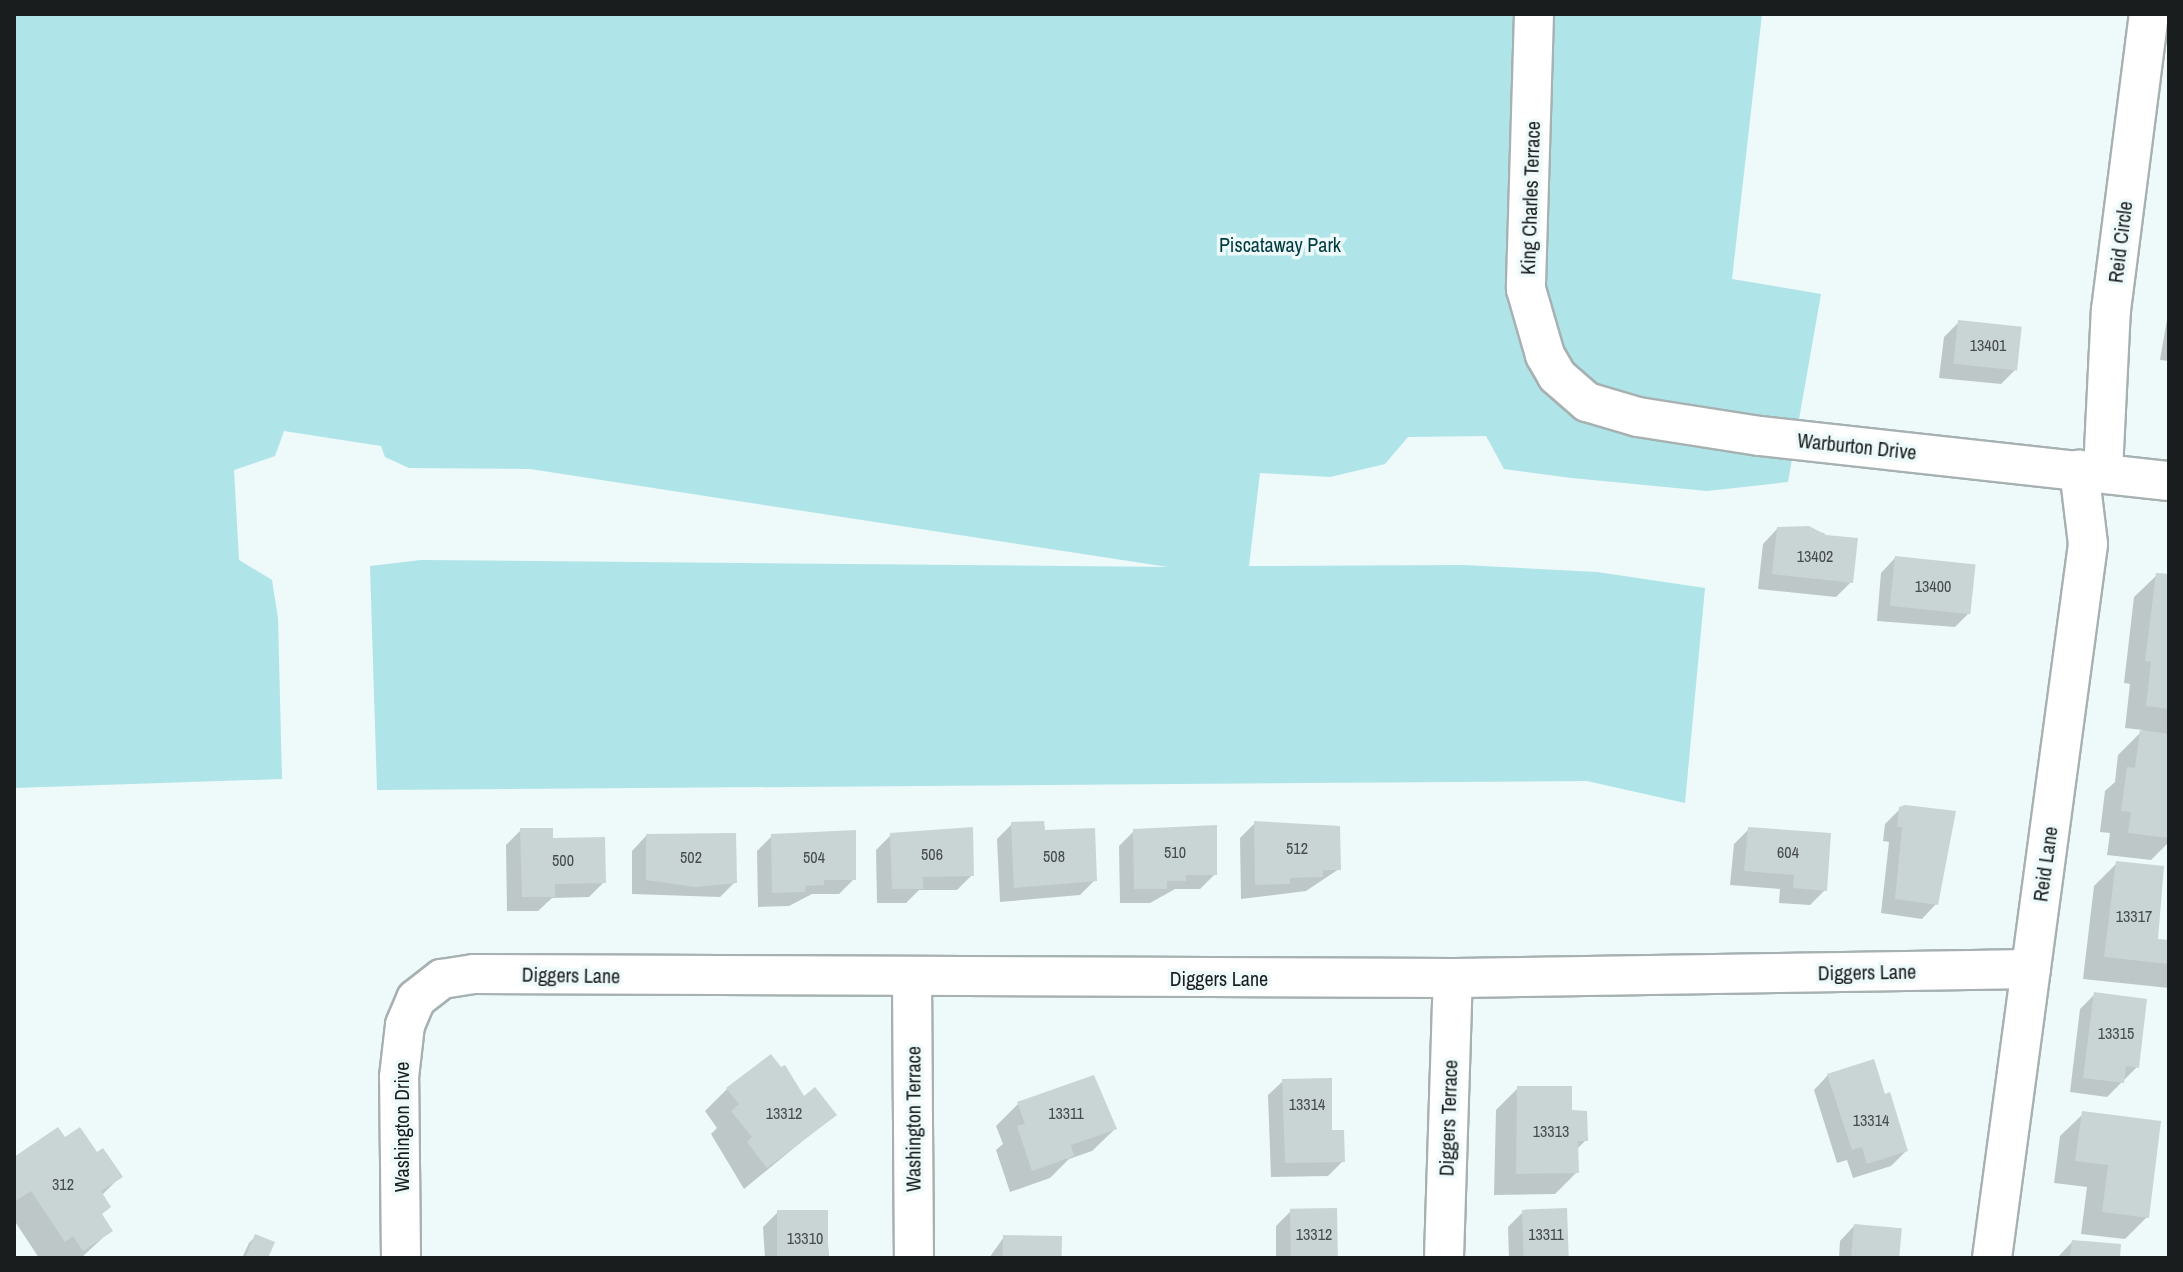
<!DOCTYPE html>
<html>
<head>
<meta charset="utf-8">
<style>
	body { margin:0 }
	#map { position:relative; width:2183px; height:1272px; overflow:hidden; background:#eef9f9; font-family:"Archivo Narrow",sans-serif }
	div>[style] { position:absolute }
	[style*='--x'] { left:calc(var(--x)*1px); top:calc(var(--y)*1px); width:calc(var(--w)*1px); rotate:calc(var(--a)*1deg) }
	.green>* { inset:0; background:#afe4e8 }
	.shadow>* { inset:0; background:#0003 }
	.building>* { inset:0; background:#c9d4d4; transform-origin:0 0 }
	.roads { filter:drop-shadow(2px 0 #a7b1b2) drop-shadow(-2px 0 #a7b1b2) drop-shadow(0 2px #a7b1b2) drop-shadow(0 -2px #a7b1b2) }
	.minor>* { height:38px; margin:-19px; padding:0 19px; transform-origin:19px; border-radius:19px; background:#fff }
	span { translate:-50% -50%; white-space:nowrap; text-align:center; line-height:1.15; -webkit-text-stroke:7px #eef9f9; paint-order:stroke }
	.number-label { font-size:16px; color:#464b4c }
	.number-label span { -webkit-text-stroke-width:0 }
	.street-label { font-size:20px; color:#1a1d1e }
	.park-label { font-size:20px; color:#003a3e }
	.frame { position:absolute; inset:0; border:16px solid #1a1d1e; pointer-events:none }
</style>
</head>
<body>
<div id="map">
	<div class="green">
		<i style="clip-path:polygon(14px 14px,1762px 14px,1732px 279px,1821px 294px,1788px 482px,1707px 491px,1572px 478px,1504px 469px,1486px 436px,1408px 437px,1385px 464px,1330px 477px,1260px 473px,1249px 566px,1463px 565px,1597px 572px,1705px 588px,1685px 803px,1587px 781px,377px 790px,370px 566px,421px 560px,1168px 567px,530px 469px,409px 468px,385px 457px,381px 446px,284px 431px,275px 456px,234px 470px,239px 560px,272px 580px,278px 618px,282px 779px,14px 788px)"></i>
	</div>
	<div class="shadow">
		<i style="clip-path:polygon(2169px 308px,2169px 361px,2160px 360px)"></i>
		<i style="clip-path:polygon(1959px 322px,2016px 369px,2001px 384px,1939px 378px,1944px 337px)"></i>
		<i style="clip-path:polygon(1777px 529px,1824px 533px,1851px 582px,1836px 597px,1758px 589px,1763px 544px)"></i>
		<i style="clip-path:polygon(1895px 558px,1970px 612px,1955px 627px,1877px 621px,1881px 573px)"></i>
		<i style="clip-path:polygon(2157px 575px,2169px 576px,2169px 842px,2151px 860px,2107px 855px,2110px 833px,2100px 832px,2105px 791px,2115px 782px,2118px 755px,2143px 730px,2125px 728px,2130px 684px,2124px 683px,2134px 597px)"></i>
		<i style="clip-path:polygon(1900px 809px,1936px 904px,1922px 919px,1881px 913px,1889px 842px,1883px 841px,1885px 824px)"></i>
		<i style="clip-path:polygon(1012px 824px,1043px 832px,1095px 880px,1080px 895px,1000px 902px,997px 839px)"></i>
		<i style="clip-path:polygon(1254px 824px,1339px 869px,1306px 891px,1241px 899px,1240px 838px)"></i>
		<i style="clip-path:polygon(1749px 829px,1825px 890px,1810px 905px,1779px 903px,1780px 889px,1730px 885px,1734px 844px)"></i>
		<i style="clip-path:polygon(521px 830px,551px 840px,604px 882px,589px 897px,552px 898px,538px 911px,507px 911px,506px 845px)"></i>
		<i style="clip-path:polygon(1134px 831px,1215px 874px,1200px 889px,1175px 889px,1150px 903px,1120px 903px,1119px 846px)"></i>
		<i style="clip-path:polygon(891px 835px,972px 875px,957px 890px,919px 890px,906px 903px,877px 903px,876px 850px)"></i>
		<i style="clip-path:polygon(646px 836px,735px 882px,720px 897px,632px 894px,632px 851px)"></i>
		<i style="clip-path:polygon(772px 836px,854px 879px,839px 894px,812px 894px,789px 906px,758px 907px,757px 851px)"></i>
		<i style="clip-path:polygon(2116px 864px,2156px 941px,2169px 942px,2169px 988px,2083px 979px,2094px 886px)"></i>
		<i style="clip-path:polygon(2095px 994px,2137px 1067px,2107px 1097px,2070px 1092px,2080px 1009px)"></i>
		<i style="clip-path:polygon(1828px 1075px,1906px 1151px,1891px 1166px,1853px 1178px,1847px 1160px,1837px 1163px,1814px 1090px)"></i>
		<i style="clip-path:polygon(1283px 1081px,1330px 1133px,1343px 1161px,1328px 1176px,1271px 1177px,1268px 1095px)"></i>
		<i style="clip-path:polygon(1518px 1088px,1570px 1112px,1586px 1140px,1577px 1149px,1577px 1172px,1555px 1194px,1494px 1195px,1496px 1110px)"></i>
		<i style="clip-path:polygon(727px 1089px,804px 1099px,834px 1115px,744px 1189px,711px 1134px,717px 1128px,705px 1111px)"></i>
		<i style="clip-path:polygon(1019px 1103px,1115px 1129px,1092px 1151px,1069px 1159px,1050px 1178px,1010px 1192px,996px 1150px,1003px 1144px,996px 1126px)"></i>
		<i style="clip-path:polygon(2083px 1114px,2147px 1217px,2125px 1239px,2081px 1234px,2087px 1187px,2054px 1183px,2060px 1136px)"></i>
		<i style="clip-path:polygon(64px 1140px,120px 1177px,101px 1196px,100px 1215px,110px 1231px,81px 1258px,39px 1258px,14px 1220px,14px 1160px)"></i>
		<i style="clip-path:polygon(1291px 1211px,1336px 1258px,1276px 1258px,1276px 1226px)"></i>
		<i style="clip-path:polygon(778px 1212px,826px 1212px,829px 1258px,765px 1258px,763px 1227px)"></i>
		<i style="clip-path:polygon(1523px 1212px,1567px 1258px,1509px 1258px,1508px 1227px)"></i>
		<i style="clip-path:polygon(1854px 1226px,1897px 1258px,1839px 1258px,1840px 1241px)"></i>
		<i style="clip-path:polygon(256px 1236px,266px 1258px,242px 1258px,249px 1243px)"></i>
		<i style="clip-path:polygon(1004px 1237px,1060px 1258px,989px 1258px)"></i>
		<i style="clip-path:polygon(2072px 1242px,2118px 1258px,2057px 1258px)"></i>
	</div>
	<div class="building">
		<i style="left:1958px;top:320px;width:64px;height:44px;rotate:6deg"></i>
		<i style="clip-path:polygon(1809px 526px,1826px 535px,1858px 538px,1853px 583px,1772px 574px,1777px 527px)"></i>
		<i style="left:1895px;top:556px;width:81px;height:50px;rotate:6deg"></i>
		<i style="clip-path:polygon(2156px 573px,2169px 574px,2169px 709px,2146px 706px,2151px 662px,2145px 661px)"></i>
		<i style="clip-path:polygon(2140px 730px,2169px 734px,2169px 838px,2128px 833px,2131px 812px,2121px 811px,2127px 767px,2135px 768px)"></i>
		<i style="clip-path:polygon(1905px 805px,1956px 811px,1938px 905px,1895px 899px,1902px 827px,1897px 827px,1899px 807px)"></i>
		<i style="clip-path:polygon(1044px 821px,1045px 830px,1095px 828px,1097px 881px,1014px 888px,1011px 822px)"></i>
		<i style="clip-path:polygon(1254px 821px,1340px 826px,1341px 870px,1323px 870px,1323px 877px,1290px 878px,1290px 884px,1255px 885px)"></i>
		<i style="clip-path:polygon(1217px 825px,1217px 875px,1186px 875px,1186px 881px,1167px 881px,1167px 889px,1134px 889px,1133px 829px)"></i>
		<i style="clip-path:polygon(973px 827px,974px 876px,923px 877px,923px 889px,892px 889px,890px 833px)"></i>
		<i style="clip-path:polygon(1748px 827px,1831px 833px,1827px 891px,1793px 888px,1794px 875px,1744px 871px)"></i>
		<i style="clip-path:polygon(520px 828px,553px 828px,553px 838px,605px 837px,606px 883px,555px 884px,555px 897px,522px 897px)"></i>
		<i style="clip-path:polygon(856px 830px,856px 880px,824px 880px,824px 885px,806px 886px,805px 892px,772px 893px,771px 834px)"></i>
		<i style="clip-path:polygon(736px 833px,737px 883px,695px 887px,646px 880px,646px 834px)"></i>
		<i style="clip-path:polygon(2116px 861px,2164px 866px,2158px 939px,2169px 940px,2169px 964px,2104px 957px)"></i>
		<i style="clip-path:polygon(2094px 992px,2147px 999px,2139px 1068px,2126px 1066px,2124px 1083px,2083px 1078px)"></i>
		<i style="clip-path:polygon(771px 1054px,781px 1067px,785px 1065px,804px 1096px,815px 1087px,837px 1115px,767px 1168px,747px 1142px,752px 1137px,731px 1111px,739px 1104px,726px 1088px)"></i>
		<i style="clip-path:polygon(1874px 1059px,1885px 1094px,1890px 1092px,1908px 1151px,1867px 1164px,1862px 1147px,1852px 1150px,1827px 1074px)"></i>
		<i style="clip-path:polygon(1094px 1075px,1117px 1129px,1071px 1145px,1074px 1156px,1032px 1171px,1017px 1126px,1025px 1124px,1017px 1102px)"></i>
		<i style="clip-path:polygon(1332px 1078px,1332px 1130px,1344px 1130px,1345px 1162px,1285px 1163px,1282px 1079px)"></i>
		<i style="clip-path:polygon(1517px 1086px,1572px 1086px,1572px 1110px,1587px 1111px,1588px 1141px,1578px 1141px,1579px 1173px,1516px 1174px)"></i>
		<i style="clip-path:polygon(2082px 1111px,2161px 1121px,2149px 1218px,2102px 1212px,2108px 1165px,2075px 1161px)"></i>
		<i style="clip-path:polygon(58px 1127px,65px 1137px,80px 1127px,97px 1152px,103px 1148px,123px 1177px,101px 1191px,111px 1207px,102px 1214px,113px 1231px,83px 1251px,73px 1236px,65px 1242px,31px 1191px,14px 1202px,14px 1157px)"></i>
		<i style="left:1337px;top:1208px;width:50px;height:47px;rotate:89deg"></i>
		<i style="left:1567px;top:1208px;width:50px;height:45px;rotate:88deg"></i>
		<i style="left:777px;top:1210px;width:51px;height:48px"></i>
		<i style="left:1854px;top:1224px;width:48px;height:34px;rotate:5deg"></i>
		<i style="clip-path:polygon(255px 1234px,275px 1242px,268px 1258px,245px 1258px)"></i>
		<i style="left:1003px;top:1235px;width:59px;height:23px;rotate:1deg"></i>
		<i style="clip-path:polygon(2072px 1240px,2121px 1244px,2120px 1258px,2070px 1258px)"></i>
	</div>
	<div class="roads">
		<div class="minor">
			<i style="--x:1534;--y:14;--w:275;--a:91.7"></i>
			<i style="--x:1526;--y:289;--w:69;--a:73.9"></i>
			<i style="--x:1545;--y:355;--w:24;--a:60"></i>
			<i style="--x:1557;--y:376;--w:40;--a:41"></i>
			<i style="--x:1587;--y:402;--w:53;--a:16.4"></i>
			<i style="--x:1638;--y:417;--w:123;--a:8.9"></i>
			<i style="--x:1760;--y:436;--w:411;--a:6.3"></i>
			<i style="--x:2103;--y:471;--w:161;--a:-87.2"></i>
			<i style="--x:2111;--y:310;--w:298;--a:-82.7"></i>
			<i style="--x:912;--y:979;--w:279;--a:89.6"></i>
			<i style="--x:401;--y:1258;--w:181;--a:-90.6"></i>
			<i style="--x:399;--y:1077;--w:52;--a:-83.4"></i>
			<i style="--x:405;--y:1025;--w:28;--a:-67"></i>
			<i style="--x:416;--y:999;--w:33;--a:-38"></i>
			<i style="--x:442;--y:979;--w:32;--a:-9"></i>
			<i style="--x:474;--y:974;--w:979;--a:0.23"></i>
			<i style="--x:1453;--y:978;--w:578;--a:-0.89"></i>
			<i style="--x:1444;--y:1258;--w:280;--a:-88.2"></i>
			<i style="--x:1992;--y:1258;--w:720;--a:-82.34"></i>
			<i style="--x:2088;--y:544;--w:75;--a:-96.9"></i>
		</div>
	</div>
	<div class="number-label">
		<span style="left:1988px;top:345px">13401</span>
		<span style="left:1815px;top:556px">13402</span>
		<span style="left:1933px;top:586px">13400</span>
		<span style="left:1297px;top:848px">512</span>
		<span style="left:1175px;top:852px">510</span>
		<span style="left:1788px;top:852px">604</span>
		<span style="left:932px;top:854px">506</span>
		<span style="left:1054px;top:856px">508</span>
		<span style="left:691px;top:857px">502</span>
		<span style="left:814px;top:857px">504</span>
		<span style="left:563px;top:860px">500</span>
		<span style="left:2134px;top:916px">13317</span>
		<span style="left:2116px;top:1033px">13315</span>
		<span style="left:1307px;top:1104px">13314</span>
		<span style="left:784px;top:1113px">13312</span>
		<span style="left:1066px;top:1113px">13311</span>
		<span style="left:1871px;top:1120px">13314</span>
		<span style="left:1551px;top:1131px">13313</span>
		<span style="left:63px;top:1184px">312</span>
		<span style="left:1314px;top:1234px">13312</span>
		<span style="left:1546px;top:1234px">13311</span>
		<span style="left:805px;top:1238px">13310</span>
	</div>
	<div class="street-label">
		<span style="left:1530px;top:198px;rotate:-88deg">King Charles Terrace</span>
		<span style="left:2120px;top:242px;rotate:-83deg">Reid Circle</span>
		<span style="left:1857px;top:446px;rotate:6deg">Warburton Drive</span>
		<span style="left:2045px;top:864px;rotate:-82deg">Reid Lane</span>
		<span style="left:1867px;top:972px;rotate:-1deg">Diggers Lane</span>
		<span style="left:571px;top:975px;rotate:1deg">Diggers Lane</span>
		<span style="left:1219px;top:978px">Diggers Lane</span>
		<span style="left:1448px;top:1118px;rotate:-88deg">Diggers Terrace</span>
		<span style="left:913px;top:1119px;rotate:-90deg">Washington Terrace</span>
		<span style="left:401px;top:1127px;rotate:-90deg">Washington Drive</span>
	</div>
	<div class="park-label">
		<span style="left:1280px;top:244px">Piscataway Park</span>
	</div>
	<div class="frame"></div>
</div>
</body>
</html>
